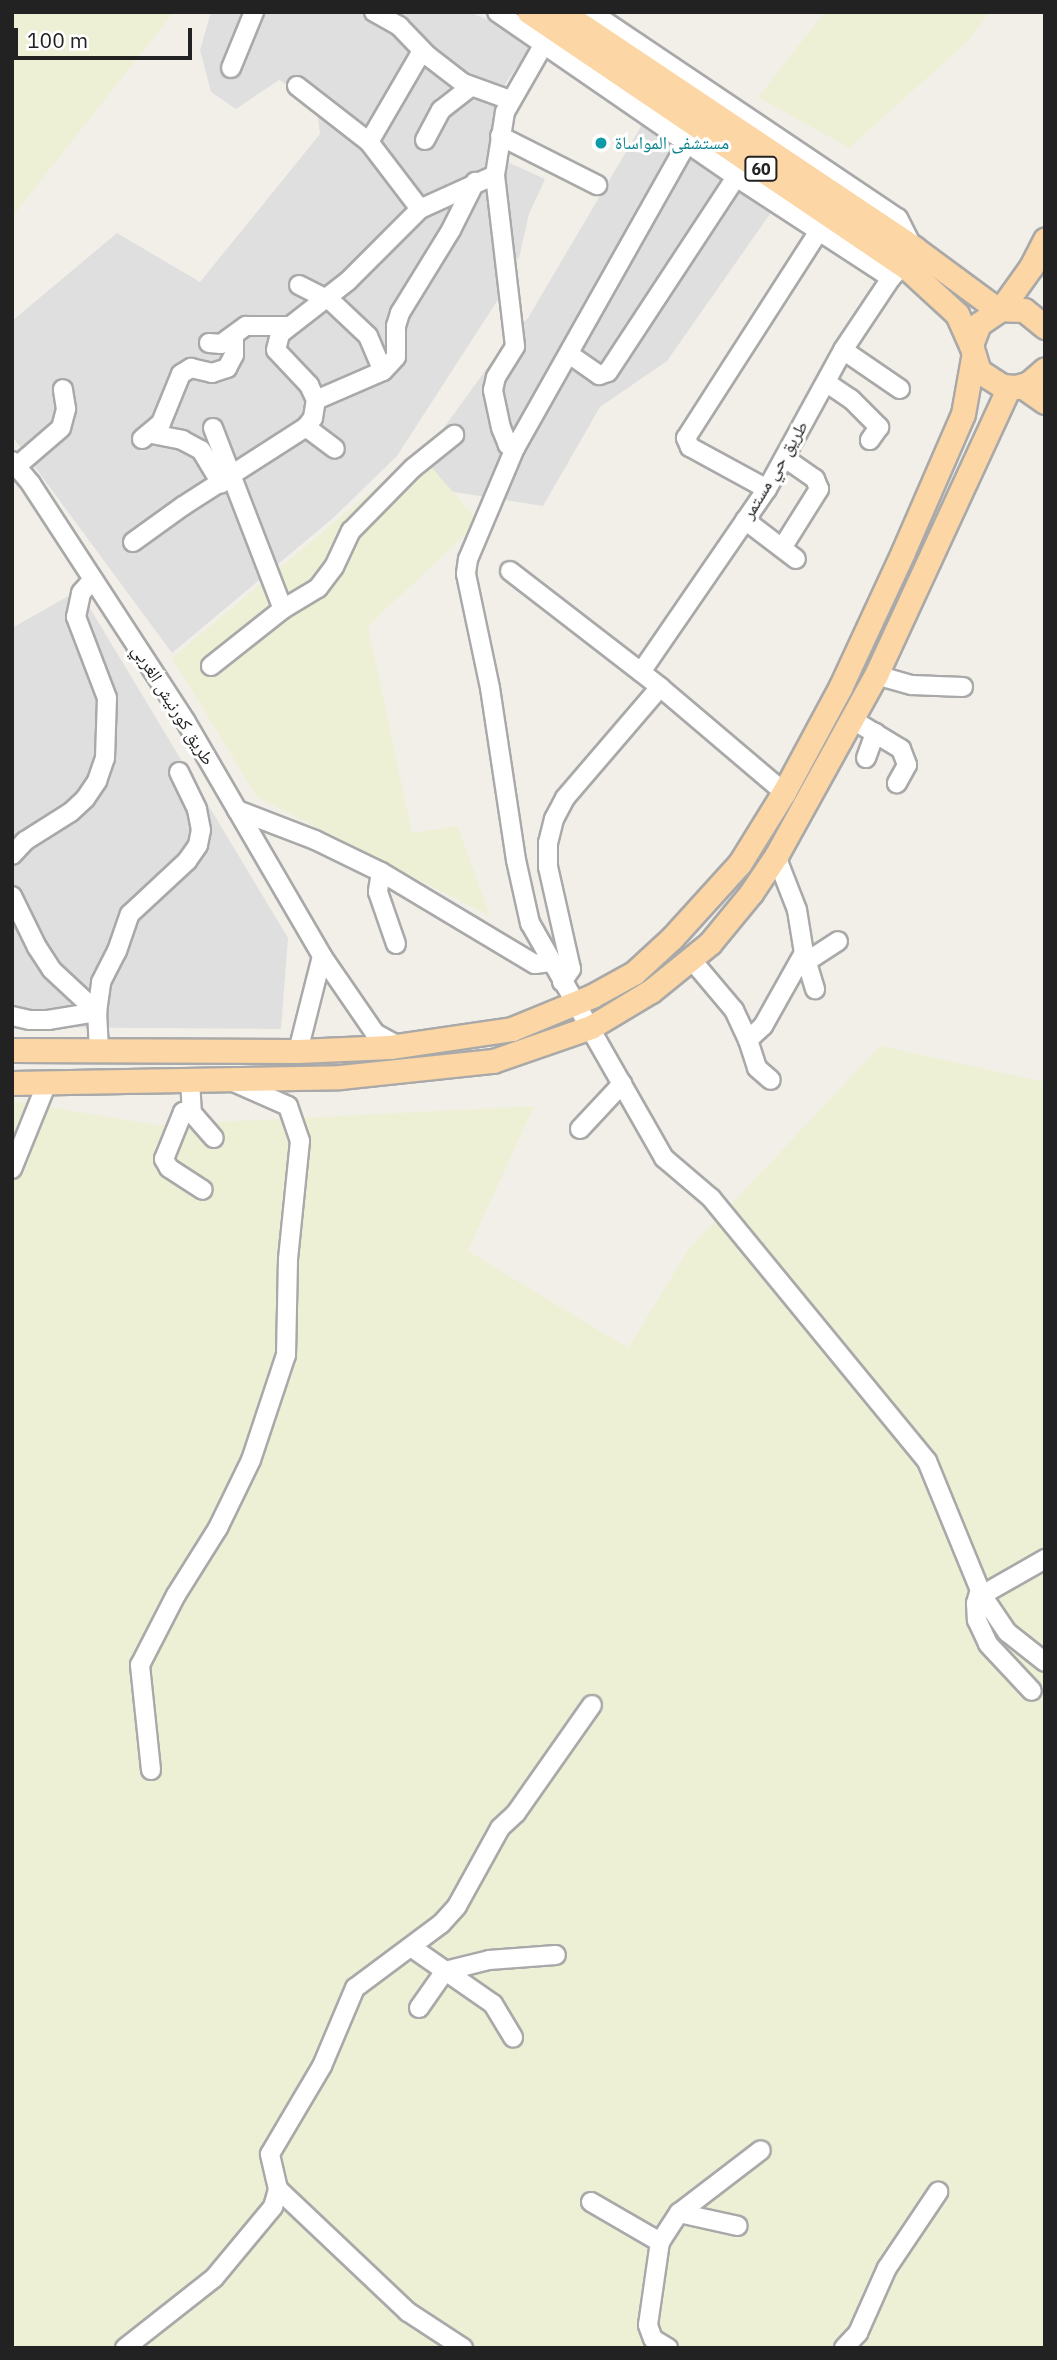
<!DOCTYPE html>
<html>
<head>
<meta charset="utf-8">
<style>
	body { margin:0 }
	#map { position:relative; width:1057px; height:2360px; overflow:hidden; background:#f2efe9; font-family:"IBM Plex Sans","Noto Naskh Arabic",sans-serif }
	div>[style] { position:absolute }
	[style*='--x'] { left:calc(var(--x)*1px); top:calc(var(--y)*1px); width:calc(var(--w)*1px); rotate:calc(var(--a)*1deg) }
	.residential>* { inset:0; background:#e0dfdf }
	.farmland>* { inset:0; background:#eef0d5 }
	.roads { filter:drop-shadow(2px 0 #a9a9a9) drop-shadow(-2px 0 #a9a9a9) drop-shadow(0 2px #a9a9a9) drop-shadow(0 -2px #a9a9a9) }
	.minor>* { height:18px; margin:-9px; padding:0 9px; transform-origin:9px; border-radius:9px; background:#fff }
	.major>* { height:23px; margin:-11.5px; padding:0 11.5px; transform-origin:11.5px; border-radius:11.5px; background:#fcd6a4 }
	.dots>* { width:19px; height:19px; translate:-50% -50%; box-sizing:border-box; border:4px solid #fff; border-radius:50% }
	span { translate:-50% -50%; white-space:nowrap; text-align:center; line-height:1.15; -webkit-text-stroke:6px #fff; paint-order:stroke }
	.shield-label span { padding:2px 5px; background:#fff; border:2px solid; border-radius:5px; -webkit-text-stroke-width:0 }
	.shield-label { font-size:16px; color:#222; font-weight:700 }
	.culture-label { font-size:18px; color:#0d838f }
	.left { translate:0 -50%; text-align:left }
	.street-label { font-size:18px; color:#222 }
	.frame { position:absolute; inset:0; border:14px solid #222; pointer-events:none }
	.scale { position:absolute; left:14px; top:28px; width:178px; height:32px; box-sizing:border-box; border:4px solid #222; border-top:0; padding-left:9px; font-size:21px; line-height:24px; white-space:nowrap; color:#222; -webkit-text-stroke:5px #fff; paint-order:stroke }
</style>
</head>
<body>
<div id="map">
	<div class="residential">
		<i style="clip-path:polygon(211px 12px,470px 12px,535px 41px,505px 84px,512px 101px,505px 161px,545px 179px,529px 214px,519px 258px,500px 266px,499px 298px,397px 456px,332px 519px,172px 653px,12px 436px,12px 321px,117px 233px,200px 282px,320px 134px,316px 102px,279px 80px,236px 109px,211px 92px,200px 50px)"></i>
		<i style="clip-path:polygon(650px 111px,779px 201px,667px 361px,600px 407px,543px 506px,403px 484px,512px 334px,528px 318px)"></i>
		<i style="clip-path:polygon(79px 590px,288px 938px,281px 1029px,12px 1027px,12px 628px)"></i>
	</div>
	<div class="farmland">
		<i style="clip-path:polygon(12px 12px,174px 12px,12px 217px)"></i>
		<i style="clip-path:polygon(825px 12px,990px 12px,968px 41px,849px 148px,758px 97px)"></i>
		<i style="clip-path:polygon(418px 452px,479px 522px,368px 626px,412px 833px,458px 826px,490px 916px,257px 797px,172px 658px)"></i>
		<i style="clip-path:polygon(880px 1046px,1045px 1082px,1045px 2348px,12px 2348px,12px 1101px,158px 1125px,534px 1106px,468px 1251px,628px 1348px,688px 1250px)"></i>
	</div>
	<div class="roads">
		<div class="minor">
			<i style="--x:374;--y:12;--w:29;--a:29"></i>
			<i style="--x:399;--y:26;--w:42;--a:46"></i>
			<i style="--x:428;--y:56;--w:44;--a:37.6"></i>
			<i style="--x:463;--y:83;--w:50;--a:19.9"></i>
			<i style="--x:497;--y:12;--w:290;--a:34.6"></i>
			<i style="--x:736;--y:177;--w:185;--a:33.1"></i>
			<i style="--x:591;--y:12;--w:370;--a:33.9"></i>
			<i style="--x:898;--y:218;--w:30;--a:63"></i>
			<i style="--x:231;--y:68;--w:61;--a:-67.7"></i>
			<i style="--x:297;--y:86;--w:91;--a:37.9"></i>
			<i style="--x:369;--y:142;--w:84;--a:52.7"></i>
			<i style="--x:694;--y:124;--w:20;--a:110"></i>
			<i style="--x:687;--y:143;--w:350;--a:119.4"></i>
			<i style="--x:515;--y:448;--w:121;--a:112.9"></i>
			<i style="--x:468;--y:559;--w:15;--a:98"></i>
			<i style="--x:466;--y:574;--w:116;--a:78.1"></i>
			<i style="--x:490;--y:688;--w:174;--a:81.4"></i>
			<i style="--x:516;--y:860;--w:65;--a:77.5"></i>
			<i style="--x:530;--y:923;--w:271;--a:60.3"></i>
			<i style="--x:664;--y:1158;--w:62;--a:40.4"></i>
			<i style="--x:711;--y:1198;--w:340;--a:50.6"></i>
			<i style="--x:927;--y:1461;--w:145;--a:67.7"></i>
			<i style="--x:982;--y:1595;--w:45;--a:56"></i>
			<i style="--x:1007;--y:1632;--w:48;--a:38.3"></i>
			<i style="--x:500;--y:136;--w:109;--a:26.8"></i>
			<i style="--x:425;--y:140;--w:34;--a:-62"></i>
			<i style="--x:441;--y:110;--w:37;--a:-38"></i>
			<i style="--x:369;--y:142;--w:105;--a:-59.8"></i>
			<i style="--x:299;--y:285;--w:36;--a:27"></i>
			<i style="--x:331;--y:301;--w:51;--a:43.4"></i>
			<i style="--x:368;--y:336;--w:38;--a:67"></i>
			<i style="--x:209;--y:343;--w:12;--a:5"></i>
			<i style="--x:221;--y:344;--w:31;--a:-36"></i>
			<i style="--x:246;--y:326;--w:41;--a:0"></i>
			<i style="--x:843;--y:350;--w:69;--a:34.4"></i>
			<i style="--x:569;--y:354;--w:37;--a:35"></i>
			<i style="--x:599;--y:375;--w:9;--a:-18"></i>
			<i style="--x:608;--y:372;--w:233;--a:-56.7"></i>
			<i style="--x:827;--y:383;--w:29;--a:34"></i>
			<i style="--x:851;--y:399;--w:40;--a:45"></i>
			<i style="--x:879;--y:427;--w:16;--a:125"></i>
			<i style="--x:316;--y:400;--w:73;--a:-23.4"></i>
			<i style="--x:383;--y:371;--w:19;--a:-47"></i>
			<i style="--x:396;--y:357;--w:31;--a:-90"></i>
			<i style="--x:396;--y:326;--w:14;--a:-73"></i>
			<i style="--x:400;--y:313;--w:97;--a:-58.4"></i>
			<i style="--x:451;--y:230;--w:54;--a:-63.4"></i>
			<i style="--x:306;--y:427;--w:36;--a:37"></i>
			<i style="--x:213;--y:428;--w:194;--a:68.9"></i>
			<i style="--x:152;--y:434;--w:31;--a:11"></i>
			<i style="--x:182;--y:440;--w:21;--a:28"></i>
			<i style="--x:201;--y:450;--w:39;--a:59"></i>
			<i style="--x:142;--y:439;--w:25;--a:-40"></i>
			<i style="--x:161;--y:423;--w:53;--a:-67.8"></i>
			<i style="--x:181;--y:374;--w:12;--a:-31"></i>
			<i style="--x:191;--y:368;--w:22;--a:13"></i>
			<i style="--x:212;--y:373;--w:16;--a:-18"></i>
			<i style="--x:227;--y:368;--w:15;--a:-62"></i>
			<i style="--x:234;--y:355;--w:20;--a:-90"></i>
			<i style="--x:515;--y:448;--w:8;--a:-157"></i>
			<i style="--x:508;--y:445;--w:18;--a:-112"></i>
			<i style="--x:501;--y:428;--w:39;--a:-102"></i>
			<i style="--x:493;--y:390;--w:13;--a:-77"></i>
			<i style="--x:496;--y:377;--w:36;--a:-58"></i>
			<i style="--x:515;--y:346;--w:172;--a:-96.7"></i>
			<i style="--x:495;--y:175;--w:64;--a:-81"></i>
			<i style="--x:505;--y:112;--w:78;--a:-60.2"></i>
			<i style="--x:12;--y:461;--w:30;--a:50"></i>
			<i style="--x:31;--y:484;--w:284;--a:56.9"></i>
			<i style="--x:186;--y:722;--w:271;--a:59.8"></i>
			<i style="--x:322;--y:956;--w:93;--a:55.5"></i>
			<i style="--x:375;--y:1033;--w:26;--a:29"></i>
			<i style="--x:17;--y:466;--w:58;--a:-40.8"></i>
			<i style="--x:61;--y:428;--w:20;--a:-75"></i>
			<i style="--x:66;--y:409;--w:20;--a:-99"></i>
			<i style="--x:767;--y:489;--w:88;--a:-151.4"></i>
			<i style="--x:690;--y:447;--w:10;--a:-114"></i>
			<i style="--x:686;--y:438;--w:246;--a:-57.3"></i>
			<i style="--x:745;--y:520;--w:64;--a:37.4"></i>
			<i style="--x:133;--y:542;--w:62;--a:-35.8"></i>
			<i style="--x:183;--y:506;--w:146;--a:-32.7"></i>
			<i style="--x:306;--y:427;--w:11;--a:-52"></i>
			<i style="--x:313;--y:418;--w:18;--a:-81"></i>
			<i style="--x:316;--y:400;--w:17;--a:-115"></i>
			<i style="--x:309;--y:385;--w:48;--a:-133.3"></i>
			<i style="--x:276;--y:350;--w:16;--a:-76"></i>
			<i style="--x:280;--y:334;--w:86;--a:-37.9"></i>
			<i style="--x:348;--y:281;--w:102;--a:-45"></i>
			<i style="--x:420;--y:209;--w:82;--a:-24.4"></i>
			<i style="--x:782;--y:548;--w:70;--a:-57.9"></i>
			<i style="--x:819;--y:489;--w:11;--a:-112"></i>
			<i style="--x:815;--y:479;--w:37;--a:-145"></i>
			<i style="--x:510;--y:571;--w:190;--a:37.7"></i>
			<i style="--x:660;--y:687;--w:162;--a:40.3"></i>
			<i style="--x:211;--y:666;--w:92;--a:-38.4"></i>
			<i style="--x:283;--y:609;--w:41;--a:-31"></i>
			<i style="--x:318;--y:588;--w:26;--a:-53"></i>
			<i style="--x:334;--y:567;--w:40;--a:-65"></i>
			<i style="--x:351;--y:531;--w:88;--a:-45.5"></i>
			<i style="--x:413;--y:468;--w:53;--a:-38.8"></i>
			<i style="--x:641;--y:672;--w:222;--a:-55.5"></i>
			<i style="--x:767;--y:489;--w:158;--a:-61.3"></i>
			<i style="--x:843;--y:350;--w:87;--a:-56.3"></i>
			<i style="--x:891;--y:278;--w:18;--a:-47"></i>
			<i style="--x:876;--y:675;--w:37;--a:16"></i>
			<i style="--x:912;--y:685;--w:51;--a:2.2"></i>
			<i style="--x:853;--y:720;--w:56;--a:31.1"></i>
			<i style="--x:901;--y:749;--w:17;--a:69"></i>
			<i style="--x:907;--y:765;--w:21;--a:119"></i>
			<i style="--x:866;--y:758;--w:27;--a:-70"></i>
			<i style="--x:237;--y:810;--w:84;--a:21"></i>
			<i style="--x:315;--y:840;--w:73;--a:25.9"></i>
			<i style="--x:381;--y:872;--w:179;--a:30.9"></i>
			<i style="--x:535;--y:964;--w:16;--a:-7"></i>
			<i style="--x:12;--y:855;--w:19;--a:-47"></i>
			<i style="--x:25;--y:841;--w:54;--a:-32.2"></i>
			<i style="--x:71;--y:812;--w:19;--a:-43"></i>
			<i style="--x:85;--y:799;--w:22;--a:-56"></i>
			<i style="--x:97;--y:781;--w:24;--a:-71"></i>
			<i style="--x:105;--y:758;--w:60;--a:-88.1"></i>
			<i style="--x:107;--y:698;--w:87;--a:-110.9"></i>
			<i style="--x:76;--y:617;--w:25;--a:-78"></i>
			<i style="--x:81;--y:593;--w:18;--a:-49"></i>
			<i style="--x:776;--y:856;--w:58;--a:68.7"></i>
			<i style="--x:797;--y:910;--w:44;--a:80.8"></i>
			<i style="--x:804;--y:953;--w:38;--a:73"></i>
			<i style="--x:381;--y:872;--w:20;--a:99"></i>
			<i style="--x:378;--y:892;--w:55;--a:70.9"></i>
			<i style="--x:12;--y:896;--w:57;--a:63.9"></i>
			<i style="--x:37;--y:947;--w:27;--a:57"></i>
			<i style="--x:52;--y:970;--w:62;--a:43"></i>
			<i style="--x:691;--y:959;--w:67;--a:49.9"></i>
			<i style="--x:734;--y:1010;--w:33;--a:65"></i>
			<i style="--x:748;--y:1040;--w:29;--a:72"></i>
			<i style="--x:757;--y:1068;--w:18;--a:41"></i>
			<i style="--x:806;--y:962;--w:38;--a:-33"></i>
			<i style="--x:562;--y:982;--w:16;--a:-55"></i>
			<i style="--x:571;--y:969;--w:105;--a:-102.7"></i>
			<i style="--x:548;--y:867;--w:24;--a:-90"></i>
			<i style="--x:548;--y:843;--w:25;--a:-76"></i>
			<i style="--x:554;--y:819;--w:24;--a:-62"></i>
			<i style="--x:565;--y:798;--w:146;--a:-49.4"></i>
			<i style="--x:12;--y:1016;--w:18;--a:13"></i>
			<i style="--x:30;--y:1020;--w:18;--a:0"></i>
			<i style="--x:48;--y:1020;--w:50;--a:-9.3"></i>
			<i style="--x:748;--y:1040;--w:21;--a:-43"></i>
			<i style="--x:763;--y:1026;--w:84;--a:-60.7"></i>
			<i style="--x:99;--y:1050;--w:38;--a:-93"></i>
			<i style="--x:97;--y:1012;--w:30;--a:-82"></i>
			<i style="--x:101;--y:982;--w:35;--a:-63"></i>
			<i style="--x:117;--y:951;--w:39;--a:-71"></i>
			<i style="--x:130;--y:914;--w:78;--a:-42.9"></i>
			<i style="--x:187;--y:861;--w:19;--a:-55"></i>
			<i style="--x:198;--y:845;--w:15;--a:-79"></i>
			<i style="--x:201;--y:830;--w:21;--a:-101"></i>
			<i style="--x:197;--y:809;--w:41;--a:-115.9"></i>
			<i style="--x:298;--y:1051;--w:98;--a:-75.8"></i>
			<i style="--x:190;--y:1078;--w:35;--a:87"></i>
			<i style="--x:192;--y:1113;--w:33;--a:49"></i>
			<i style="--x:192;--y:1113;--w:9;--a:-174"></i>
			<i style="--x:183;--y:1112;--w:51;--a:112"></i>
			<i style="--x:164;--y:1159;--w:10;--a:61"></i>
			<i style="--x:169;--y:1168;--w:40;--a:32.9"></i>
			<i style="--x:580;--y:1129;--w:62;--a:-47"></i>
			<i style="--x:12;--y:1169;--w:93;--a:-67.9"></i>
			<i style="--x:980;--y:1590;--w:14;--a:107"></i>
			<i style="--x:976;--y:1603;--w:17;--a:87"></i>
			<i style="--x:977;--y:1620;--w:26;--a:65"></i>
			<i style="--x:988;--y:1644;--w:64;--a:46.9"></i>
			<i style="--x:982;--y:1595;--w:73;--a:-29.7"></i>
			<i style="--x:151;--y:1770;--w:106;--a:-96"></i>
			<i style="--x:140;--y:1665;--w:79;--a:-62.8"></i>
			<i style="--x:176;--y:1595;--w:79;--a:-57.9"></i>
			<i style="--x:218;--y:1528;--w:76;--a:-64.1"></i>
			<i style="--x:251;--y:1460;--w:111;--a:-71.6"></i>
			<i style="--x:286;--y:1355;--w:96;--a:-88.8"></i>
			<i style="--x:288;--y:1259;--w:119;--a:-84.2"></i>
			<i style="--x:300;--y:1141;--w:37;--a:-109"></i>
			<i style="--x:288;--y:1106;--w:57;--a:-156.1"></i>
			<i style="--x:411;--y:1947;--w:100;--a:34.8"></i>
			<i style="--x:493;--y:2004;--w:39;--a:59"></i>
			<i style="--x:419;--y:2008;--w:45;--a:-54.9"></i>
			<i style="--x:445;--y:1971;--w:45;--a:-14"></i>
			<i style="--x:489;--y:1960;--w:67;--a:-4.3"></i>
			<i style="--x:278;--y:2189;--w:179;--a:43.4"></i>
			<i style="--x:408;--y:2312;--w:66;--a:33.2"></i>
			<i style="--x:591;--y:2202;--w:80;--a:30.1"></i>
			<i style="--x:679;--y:2213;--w:60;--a:12.4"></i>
			<i style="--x:125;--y:2348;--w:113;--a:-38.2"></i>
			<i style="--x:214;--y:2278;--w:92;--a:-50.3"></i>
			<i style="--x:273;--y:2207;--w:19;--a:-74"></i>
			<i style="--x:278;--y:2189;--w:36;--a:-103"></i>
			<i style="--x:270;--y:2154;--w:102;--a:-59.4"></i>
			<i style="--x:322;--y:2066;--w:85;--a:-67.1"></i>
			<i style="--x:355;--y:1988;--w:107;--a:-36.7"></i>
			<i style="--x:441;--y:1924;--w:24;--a:-48"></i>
			<i style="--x:457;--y:1906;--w:89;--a:-61.1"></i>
			<i style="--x:500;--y:1828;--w:22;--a:-43"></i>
			<i style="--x:516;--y:1813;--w:132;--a:-54.9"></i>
			<i style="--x:668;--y:2348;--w:17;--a:-149"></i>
			<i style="--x:653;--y:2339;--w:15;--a:-110"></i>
			<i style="--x:648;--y:2325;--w:84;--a:-81.8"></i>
			<i style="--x:660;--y:2242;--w:35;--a:-57"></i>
			<i style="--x:679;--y:2213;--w:103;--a:-37.5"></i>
			<i style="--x:844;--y:2348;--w:21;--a:-47"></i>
			<i style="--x:858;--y:2333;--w:71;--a:-66"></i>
			<i style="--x:887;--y:2268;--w:92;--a:-56.1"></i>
		</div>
		<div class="major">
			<i style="--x:529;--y:12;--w:457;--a:34.1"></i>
			<i style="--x:907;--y:268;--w:68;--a:42.6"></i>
			<i style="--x:957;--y:314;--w:34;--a:66"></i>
			<i style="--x:562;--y:12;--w:424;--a:33.8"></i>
			<i style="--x:914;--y:248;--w:104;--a:36.4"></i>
			<i style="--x:1001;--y:309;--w:52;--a:-54.5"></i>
			<i style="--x:1031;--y:267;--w:31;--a:-63"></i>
			<i style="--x:1045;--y:327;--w:27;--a:-141"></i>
			<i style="--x:1024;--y:310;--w:23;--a:-178"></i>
			<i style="--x:1001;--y:309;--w:27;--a:146"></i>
			<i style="--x:979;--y:324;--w:22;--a:111"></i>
			<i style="--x:971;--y:345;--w:27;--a:73"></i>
			<i style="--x:979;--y:371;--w:27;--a:33"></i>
			<i style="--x:1002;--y:386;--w:14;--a:4"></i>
			<i style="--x:1016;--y:387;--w:14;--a:-17"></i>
			<i style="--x:1029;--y:383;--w:21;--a:-41"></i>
			<i style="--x:1022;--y:386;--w:28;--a:35"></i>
			<i style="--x:12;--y:1050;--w:286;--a:0.2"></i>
			<i style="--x:298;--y:1051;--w:92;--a:-2.5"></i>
			<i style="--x:390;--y:1047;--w:123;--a:-8.4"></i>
			<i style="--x:512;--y:1029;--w:87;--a:-22.4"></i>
			<i style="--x:592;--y:996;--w:48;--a:-28.7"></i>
			<i style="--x:634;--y:973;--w:52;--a:-42.6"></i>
			<i style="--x:672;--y:938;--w:101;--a:-47.8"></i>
			<i style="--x:740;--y:863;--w:84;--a:-58.2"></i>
			<i style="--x:784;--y:792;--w:118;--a:-61.7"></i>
			<i style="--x:840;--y:688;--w:150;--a:-65.1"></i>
			<i style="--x:903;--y:552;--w:150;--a:-66.5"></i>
			<i style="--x:963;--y:414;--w:57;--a:-79.9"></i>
			<i style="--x:12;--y:1083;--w:328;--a:-1"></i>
			<i style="--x:340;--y:1077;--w:154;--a:-6"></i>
			<i style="--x:493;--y:1061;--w:104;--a:-19.1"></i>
			<i style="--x:591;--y:1027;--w:70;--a:-31"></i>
			<i style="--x:651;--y:991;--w:76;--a:-39.1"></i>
			<i style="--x:710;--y:943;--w:65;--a:-50.6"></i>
			<i style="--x:751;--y:893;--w:45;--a:-56"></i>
			<i style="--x:776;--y:856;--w:207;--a:-61.1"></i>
			<i style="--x:876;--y:675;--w:317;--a:-65.2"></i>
		</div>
	</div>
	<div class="dots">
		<i style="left:601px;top:143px;background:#0f9aa8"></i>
	</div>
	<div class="shield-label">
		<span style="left:761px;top:169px">60</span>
	</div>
	<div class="culture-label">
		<span class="left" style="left:615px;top:143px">مستشفى المواساة</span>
	</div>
	<div class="street-label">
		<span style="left:775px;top:470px;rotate:-59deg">طريق حي مستمر</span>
		<span style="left:173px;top:705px;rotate:58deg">طريق كورنيش الغربي</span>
	</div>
	<div class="frame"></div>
	<div class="scale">100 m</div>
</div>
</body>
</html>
